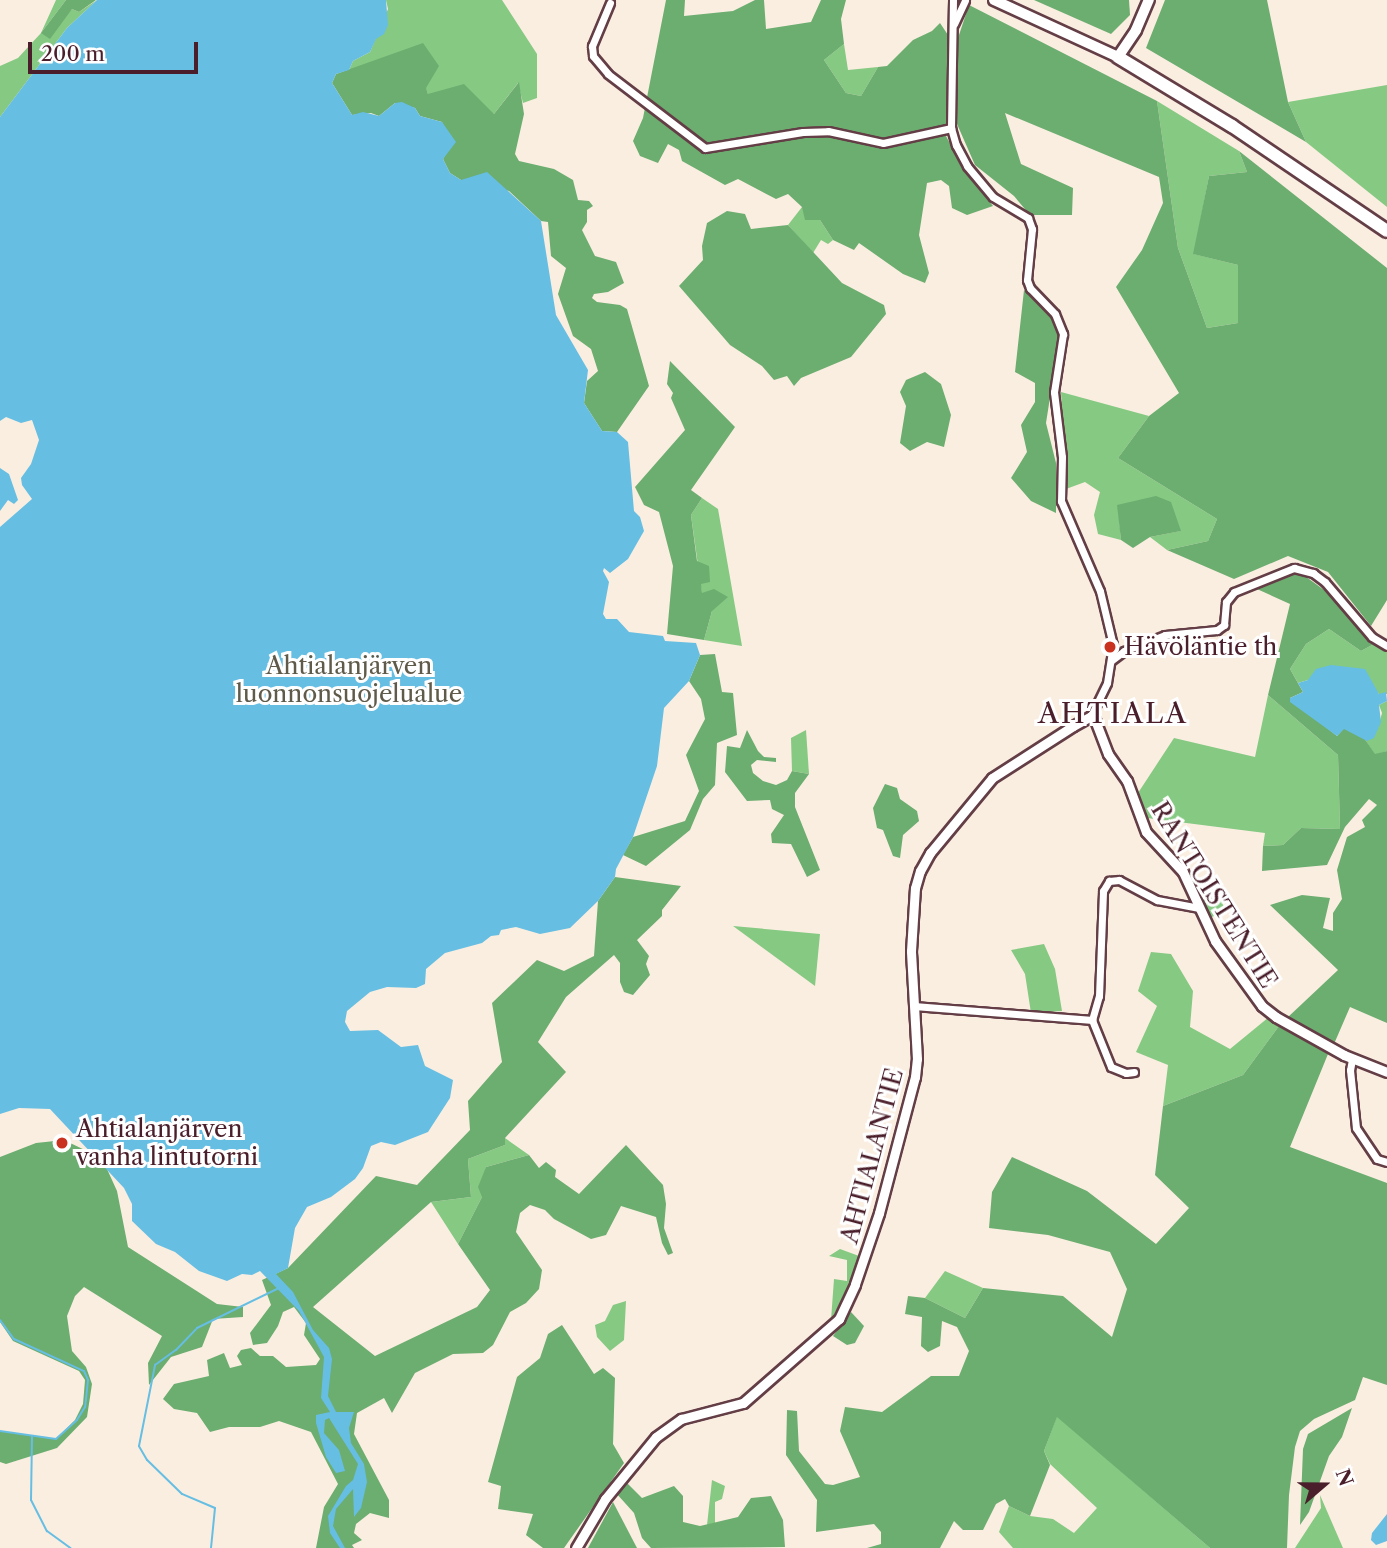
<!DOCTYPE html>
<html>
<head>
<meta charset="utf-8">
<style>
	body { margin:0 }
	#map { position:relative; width:1387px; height:1548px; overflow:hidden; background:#faeee1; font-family:"Libre Caslon Text",serif }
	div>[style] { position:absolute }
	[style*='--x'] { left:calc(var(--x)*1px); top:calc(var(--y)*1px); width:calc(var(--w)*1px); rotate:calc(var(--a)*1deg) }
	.green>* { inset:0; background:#85c982; transform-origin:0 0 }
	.forest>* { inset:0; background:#6cad70 }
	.water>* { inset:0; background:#66bee3 }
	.stream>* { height:2px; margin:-1px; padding:0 1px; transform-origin:1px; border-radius:1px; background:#66bee3 }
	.roads { filter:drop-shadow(2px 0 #643e46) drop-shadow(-2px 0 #643e46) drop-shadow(0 2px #643e46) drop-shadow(0 -2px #643e46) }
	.minor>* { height:7px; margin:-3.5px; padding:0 3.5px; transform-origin:3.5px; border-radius:3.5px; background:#fff }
	.tertiary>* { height:9px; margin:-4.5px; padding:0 4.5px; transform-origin:4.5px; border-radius:4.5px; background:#fff }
	.secondary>* { height:10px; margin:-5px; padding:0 5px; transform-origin:5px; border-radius:5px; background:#fff }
	.motorway>* { height:12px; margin:-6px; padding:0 6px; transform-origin:6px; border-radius:6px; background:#fff }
	.dots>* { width:19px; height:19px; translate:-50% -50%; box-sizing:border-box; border:4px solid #fff; border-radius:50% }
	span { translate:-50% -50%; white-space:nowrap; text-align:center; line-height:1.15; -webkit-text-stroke:6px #fff; paint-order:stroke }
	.poi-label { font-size:24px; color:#4a1f2b }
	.left { translate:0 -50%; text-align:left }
	.park-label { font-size:24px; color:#5f5a49 }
	.street-label { font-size:24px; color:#4a1f2b }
	.quarter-label { font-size:28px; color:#4a1f2b; letter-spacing:2px }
	.north { position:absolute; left:1289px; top:1450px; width:70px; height:70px; -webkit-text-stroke:5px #fff; paint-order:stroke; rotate:70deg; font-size:19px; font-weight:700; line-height:28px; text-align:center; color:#4a1f2b }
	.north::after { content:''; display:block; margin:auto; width:24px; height:32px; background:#4a1f2b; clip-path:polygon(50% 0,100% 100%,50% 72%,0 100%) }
	.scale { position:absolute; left:28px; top:42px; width:170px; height:32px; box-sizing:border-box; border:4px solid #4a1f2b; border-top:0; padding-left:9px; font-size:21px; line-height:24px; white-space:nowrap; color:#4a1f2b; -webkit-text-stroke:5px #fff; paint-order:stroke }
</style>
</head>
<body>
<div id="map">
	<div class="green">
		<i style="clip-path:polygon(56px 0,66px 0,41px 33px,72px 9px,79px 12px,97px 0,67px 28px,0 117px,0 66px,18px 58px,41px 33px)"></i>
		<i style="clip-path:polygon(386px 0,502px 0,537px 54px,537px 98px,523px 103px,518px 83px,494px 114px,428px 94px,426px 89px,349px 70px,353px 61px,370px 52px,388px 9px)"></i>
		<i style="clip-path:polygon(844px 44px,848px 70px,878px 67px,861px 96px,846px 93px,824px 60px)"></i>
		<i style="clip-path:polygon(1387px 85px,1387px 207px,1306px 142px,1288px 102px)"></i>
		<i style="clip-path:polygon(1157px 101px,1239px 151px,1247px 172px,1209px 176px,1194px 254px,1238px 265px,1238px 323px,1207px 328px,1178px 248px)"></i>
		<i style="clip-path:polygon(802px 207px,820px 220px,833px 240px,828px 244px,821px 240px,813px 253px,788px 225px)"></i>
		<i style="clip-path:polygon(1061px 392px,1149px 416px,1118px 458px,1217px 519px,1208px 541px,1167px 550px,1150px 537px,1180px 531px,1118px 505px,1121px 540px,1098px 534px,1094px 515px,1100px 492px,1085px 482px,1066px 489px)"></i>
		<i style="clip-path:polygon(702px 498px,718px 509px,742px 646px,704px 640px,712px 611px,702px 594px,691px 515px)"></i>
		<i style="clip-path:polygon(1329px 629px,1361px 651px,1374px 644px,1387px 649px,1387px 694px,1379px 694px,1375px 689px,1308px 680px,1298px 683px,1290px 669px,1306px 644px)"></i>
		<i style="clip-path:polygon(1268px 695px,1338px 755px,1340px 829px,1301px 828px,1283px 845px,1263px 846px,1265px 833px,1147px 818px,1138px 793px,1174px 738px,1255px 757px)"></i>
		<i style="clip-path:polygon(1387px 701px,1387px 751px,1375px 755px,1364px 738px,1378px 728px,1382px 713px,1379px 705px)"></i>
		<i style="clip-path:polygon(806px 730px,809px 774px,792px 771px,791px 738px)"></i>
		<i style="left:1216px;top:888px;width:25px;height:21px;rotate:67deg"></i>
		<i style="clip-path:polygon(733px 926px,820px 934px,815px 986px)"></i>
		<i style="clip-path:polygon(1044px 944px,1055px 969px,1062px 1011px,1031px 1013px,1025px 974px,1011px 950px)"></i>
		<i style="clip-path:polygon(1151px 952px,1171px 954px,1193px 991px,1190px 1027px,1230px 1049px,1269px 1017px,1279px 1026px,1243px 1075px,1163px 1106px,1168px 1065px,1136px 1052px,1157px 1006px,1138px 991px)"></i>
		<i style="clip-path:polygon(505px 1138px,529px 1155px,486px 1167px,482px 1197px,458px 1244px,431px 1202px,471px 1197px,468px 1159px,505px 1145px)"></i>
		<i style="clip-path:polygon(840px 1249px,859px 1256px,851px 1282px,831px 1320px,834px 1279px,847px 1281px,847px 1260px,829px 1256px)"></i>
		<i style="clip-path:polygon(945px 1271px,983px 1288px,965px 1318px,925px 1298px)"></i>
		<i style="clip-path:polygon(626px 1301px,624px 1340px,610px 1351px,597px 1337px,595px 1325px,605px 1321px,613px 1305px)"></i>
		<i style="clip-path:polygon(1057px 1416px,1210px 1548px,1013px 1548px,999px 1532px,1009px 1506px,1030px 1516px,1053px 1519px,1074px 1533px,1097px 1508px,1050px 1464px,1044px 1451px)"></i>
		<i style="clip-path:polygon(712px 1480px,725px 1486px,722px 1499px,715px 1502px,715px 1523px,707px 1525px)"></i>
		<i style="clip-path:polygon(1320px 1495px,1343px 1548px,1295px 1548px,1321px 1508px)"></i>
	</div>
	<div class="forest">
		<i style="clip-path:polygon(66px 0,96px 0,79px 12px,72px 9px,50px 39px,41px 33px)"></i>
		<i style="clip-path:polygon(666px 0,685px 0,684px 16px,733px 11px,755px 0,764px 0,766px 29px,811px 22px,821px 0,846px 0,841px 19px,844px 44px,824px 60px,846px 93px,861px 96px,878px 67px,887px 66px,913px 40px,932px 31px,940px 23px,948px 35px,946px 136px,965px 172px,993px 206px,967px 215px,952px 208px,949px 186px,941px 180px,927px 183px,919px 235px,929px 273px,925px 283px,903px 274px,859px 243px,854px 250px,833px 240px,820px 220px,805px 220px,802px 207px,788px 194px,776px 199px,738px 179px,725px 185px,682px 161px,679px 150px,668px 144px,658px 163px,640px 156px,633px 141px,643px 118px)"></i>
		<i style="clip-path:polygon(1034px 0,1129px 0,1130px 15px,1111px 34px)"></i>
		<i style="clip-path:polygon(1165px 0,1267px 0,1288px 102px,1306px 142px,1146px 48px)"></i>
		<i style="clip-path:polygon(969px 5px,1157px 101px,1178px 248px,1207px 328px,1238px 323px,1238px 265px,1193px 254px,1209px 176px,1247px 172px,1239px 151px,1387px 268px,1387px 600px,1371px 626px,1328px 572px,1288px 556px,1234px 579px,1167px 550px,1208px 541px,1217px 519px,1118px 458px,1149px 416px,1179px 393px,1116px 287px,1142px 250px,1163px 203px,1159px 177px,1005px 113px,1021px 164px,1073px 188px,1072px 215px,1030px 215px,1014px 196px,975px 165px,957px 124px,958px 38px)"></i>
		<i style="clip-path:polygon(423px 43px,439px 66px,426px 88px,428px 94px,464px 84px,494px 114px,519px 82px,524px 114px,515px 154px,519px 161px,554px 169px,573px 180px,578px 200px,589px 201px,593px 206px,587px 210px,587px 222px,582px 230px,595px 256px,616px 262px,624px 283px,608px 292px,594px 294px,592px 298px,597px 302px,620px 305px,627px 309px,649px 386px,617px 432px,602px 431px,584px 403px,587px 381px,598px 371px,591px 349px,573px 336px,558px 294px,566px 268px,551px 256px,548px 222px,541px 221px,509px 191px,461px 180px,450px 173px,443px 159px,448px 150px,442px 122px,420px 116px,415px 108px,395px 103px,379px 116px,371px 113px,352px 115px,332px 83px,336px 74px)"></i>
		<i style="clip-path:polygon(727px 211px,745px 214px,751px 229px,788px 225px,842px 283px,884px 305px,886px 314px,851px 357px,801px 378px,794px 386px,787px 376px,774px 380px,762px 366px,730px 345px,679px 286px,703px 260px,702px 246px,707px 223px)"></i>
		<i style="clip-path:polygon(1024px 290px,1055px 322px,1059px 340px,1046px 423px,1056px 463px,1056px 513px,1031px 501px,1011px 478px,1027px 452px,1021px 425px,1035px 402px,1035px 383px,1015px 372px)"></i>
		<i style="clip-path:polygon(670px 361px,735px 427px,691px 490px,702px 498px,691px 515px,697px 561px,709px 566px,710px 582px,701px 584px,702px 593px,714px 589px,728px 597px,712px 611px,704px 640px,667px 634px,673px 566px,659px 512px,644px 505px,635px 487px,685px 430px,671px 398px,673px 393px,667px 384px)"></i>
		<i style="clip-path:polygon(925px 372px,941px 384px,951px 415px,944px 447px,927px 442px,910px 451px,900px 443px,906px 406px,900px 392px,906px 380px)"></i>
		<i style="clip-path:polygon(1156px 496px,1171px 502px,1181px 531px,1150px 537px,1133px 548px,1121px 540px,1117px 505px)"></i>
		<i style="clip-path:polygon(1298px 571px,1331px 595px,1374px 644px,1361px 651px,1329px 629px,1306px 644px,1290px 669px,1303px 692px,1290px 698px,1337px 736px,1344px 728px,1364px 738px,1375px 754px,1387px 751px,1387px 1023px,1350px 1007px,1334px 1044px,1287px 1018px,1338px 970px,1270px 905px,1302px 895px,1330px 898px,1323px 928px,1333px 931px,1333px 913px,1342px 899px,1337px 870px,1347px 837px,1365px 827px,1362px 820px,1377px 805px,1369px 799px,1345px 827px,1327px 865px,1262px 871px,1263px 846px,1283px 845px,1301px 828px,1340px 829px,1338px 755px,1268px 695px,1290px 604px,1248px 585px)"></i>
		<i style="clip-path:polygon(715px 654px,722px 692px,733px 693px,737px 735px,717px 743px,715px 785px,703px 799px,690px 830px,646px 866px,623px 855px,633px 837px,685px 821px,699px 791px,686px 755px,705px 719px,701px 699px,689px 681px,700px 655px)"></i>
		<i style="clip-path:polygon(747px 730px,758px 751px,764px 757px,776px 758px,776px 762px,757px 760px,751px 765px,753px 773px,763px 781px,776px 785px,787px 780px,792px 771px,809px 774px,795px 793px,795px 807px,820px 870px,807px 877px,791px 844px,772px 843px,771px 834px,784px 815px,772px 809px,770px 800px,747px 801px,725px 772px,727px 746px,740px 748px)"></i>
		<i style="clip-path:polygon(885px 784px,897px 788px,900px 799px,917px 811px,919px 821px,903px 835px,900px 858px,893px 856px,883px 830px,877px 828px,873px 808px)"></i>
		<i style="clip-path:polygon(615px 877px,681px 886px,662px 910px,662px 916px,637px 940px,649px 956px,646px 964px,650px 975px,633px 995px,624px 992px,620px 982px,620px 963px,614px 955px,566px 997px,538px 1042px,566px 1072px,505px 1138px,505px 1145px,468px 1159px,471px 1197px,431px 1202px,313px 1307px,375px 1356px,477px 1307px,490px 1290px,458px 1244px,482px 1197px,478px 1187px,486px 1167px,529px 1155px,539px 1168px,546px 1162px,556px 1170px,555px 1177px,579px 1194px,626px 1145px,663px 1185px,666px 1204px,664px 1228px,673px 1253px,668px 1255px,662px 1243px,656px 1217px,621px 1206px,606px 1235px,591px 1239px,554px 1219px,545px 1210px,530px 1205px,520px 1213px,516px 1232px,542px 1270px,539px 1289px,526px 1303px,510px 1312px,493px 1345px,483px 1353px,453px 1354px,415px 1373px,392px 1413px,384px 1398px,357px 1413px,354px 1434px,389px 1500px,389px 1518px,370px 1513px,356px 1524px,354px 1533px,362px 1540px,352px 1545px,354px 1548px,316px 1548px,324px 1507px,338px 1484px,311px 1432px,279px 1421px,260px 1427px,229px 1427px,210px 1432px,197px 1413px,174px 1409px,163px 1399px,174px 1384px,209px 1376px,207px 1360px,224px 1353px,230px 1368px,242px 1365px,237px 1356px,241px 1350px,251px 1348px,260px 1356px,273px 1356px,286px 1367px,316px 1365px,320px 1359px,304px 1335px,306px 1323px,294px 1307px,283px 1312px,278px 1326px,267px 1343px,253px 1345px,250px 1333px,271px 1305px,262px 1280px,288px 1268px,376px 1176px,417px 1185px,470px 1130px,468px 1101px,502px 1062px,492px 1003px,537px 960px,564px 971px,594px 956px,598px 901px)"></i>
		<i style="clip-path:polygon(1279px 1026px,1328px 1054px,1290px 1147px,1387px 1183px,1387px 1385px,1363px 1377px,1355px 1400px,1314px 1419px,1300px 1431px,1295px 1447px,1289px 1495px,1287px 1548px,1210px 1548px,1057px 1417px,1044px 1451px,1050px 1465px,1030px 1516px,1009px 1506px,1005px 1499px,996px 1504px,983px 1530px,963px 1530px,954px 1521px,940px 1548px,867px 1548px,881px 1544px,881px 1532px,874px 1524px,816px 1532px,817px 1500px,786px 1455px,787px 1410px,797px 1411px,799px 1451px,825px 1484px,833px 1485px,860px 1477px,840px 1431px,845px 1407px,882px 1412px,931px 1376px,959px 1376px,969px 1351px,957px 1327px,942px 1321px,940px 1346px,928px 1352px,921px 1346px,922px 1317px,905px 1314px,908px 1296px,925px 1298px,965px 1318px,983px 1288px,1063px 1296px,1112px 1337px,1127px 1289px,1110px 1252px,1048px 1235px,989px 1228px,992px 1192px,1012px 1157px,1087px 1191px,1156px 1244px,1189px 1208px,1155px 1175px,1163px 1106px,1243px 1075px)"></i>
		<i style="clip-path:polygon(64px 1140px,91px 1153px,107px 1169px,117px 1191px,128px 1247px,217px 1304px,243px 1307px,243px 1317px,213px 1319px,202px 1347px,171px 1357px,149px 1385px,148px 1363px,162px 1336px,84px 1287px,75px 1296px,67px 1316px,72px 1351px,86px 1367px,92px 1384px,87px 1417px,57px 1448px,6px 1464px,0 1462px,0 1431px,56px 1439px,75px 1420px,83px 1404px,85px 1380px,79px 1371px,13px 1341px,0 1322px,0 1157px,36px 1143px)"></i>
		<i style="clip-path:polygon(851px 1312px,864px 1326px,855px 1343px,847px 1345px,833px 1336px)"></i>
		<i style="clip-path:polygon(562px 1325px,594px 1374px,603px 1368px,615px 1378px,613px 1444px,624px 1463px,564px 1548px,543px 1548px,526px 1535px,533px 1514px,498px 1509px,501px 1486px,488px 1482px,517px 1377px,540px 1358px,548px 1334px)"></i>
		<i style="clip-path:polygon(1352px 1408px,1342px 1437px,1329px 1456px,1309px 1512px,1300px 1525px,1303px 1449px,1308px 1434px)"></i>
		<i style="clip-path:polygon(624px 1480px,642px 1498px,674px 1486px,683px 1496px,683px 1522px,700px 1526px,738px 1517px,751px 1498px,771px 1496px,783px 1520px,785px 1547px,651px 1548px,642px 1538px,634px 1513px,616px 1493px)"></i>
		<i style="clip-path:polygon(613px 1502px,637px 1548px,588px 1548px)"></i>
	</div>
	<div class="water">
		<i style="clip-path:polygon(97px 0,386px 0,388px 25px,384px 34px,376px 39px,370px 52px,353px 61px,349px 70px,336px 74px,332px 83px,352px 115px,363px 112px,379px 116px,395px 103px,402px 102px,415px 108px,420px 116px,442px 122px,456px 142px,443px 159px,450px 173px,461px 180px,487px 172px,541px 221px,556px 315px,588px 370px,584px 403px,602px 431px,617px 432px,628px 442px,634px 511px,640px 517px,644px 531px,628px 559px,610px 573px,604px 568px,603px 571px,609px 582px,603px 614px,606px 619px,617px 619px,629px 632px,663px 636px,665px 641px,696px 643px,700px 655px,689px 681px,664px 708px,657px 766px,633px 837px,616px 869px,615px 877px,598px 901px,570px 928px,540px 934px,516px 927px,501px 930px,499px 935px,491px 936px,482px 943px,445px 953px,426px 969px,425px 984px,416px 988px,387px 987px,370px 992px,347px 1011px,345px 1022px,350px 1031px,378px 1030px,401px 1047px,418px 1045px,425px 1066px,453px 1080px,450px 1098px,428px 1132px,395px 1145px,381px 1142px,371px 1146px,363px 1168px,355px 1179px,331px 1197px,307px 1207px,295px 1228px,288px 1268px,276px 1274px,293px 1292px,313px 1330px,329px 1348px,332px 1359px,328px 1396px,336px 1412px,354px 1412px,349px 1428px,351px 1443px,364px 1464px,367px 1482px,361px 1508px,354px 1517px,353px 1489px,336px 1509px,333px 1526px,345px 1548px,340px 1548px,330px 1533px,328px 1516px,346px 1486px,353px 1480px,358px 1464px,329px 1418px,325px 1420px,324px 1433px,339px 1450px,345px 1471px,336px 1473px,326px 1457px,316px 1423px,316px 1415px,330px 1412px,321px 1398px,324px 1357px,299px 1311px,260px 1271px,252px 1275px,242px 1274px,227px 1281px,199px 1271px,175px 1252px,156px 1244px,132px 1221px,132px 1204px,124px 1188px,50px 1109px,19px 1108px,0 1114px,0 527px,32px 499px,22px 485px,21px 478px,31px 464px,39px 440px,32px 420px,21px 423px,6px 417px,0 421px,0 117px,67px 28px)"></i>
		<i style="clip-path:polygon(0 468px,9px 474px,18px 500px,14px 504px,8px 500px,0 511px)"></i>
		<i style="clip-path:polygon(1331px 665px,1365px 669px,1379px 694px,1386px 692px,1387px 701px,1379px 705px,1381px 722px,1374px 738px,1367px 741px,1344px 729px,1337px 736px,1290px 702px,1290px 698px,1303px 692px,1298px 683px,1308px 680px,1316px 669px)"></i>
		<i style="clip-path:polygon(1387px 1514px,1387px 1541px,1376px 1545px,1371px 1540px,1372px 1533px)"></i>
	</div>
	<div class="stream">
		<i style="--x:0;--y:1320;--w:24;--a:54"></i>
		<i style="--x:14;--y:1339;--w:77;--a:24.6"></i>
		<i style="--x:84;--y:1371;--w:10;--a:66"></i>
		<i style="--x:88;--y:1380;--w:27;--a:96"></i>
		<i style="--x:85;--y:1407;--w:15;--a:122"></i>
		<i style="--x:77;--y:1420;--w:28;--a:138"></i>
		<i style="--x:56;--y:1439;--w:57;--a:-171.9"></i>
		<i style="--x:32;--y:1437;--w:63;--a:90.9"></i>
		<i style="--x:31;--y:1500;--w:35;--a:63"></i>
		<i style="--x:47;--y:1531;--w:29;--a:36"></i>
		<i style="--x:211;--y:1548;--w:40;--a:-84.3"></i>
		<i style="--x:215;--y:1508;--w:36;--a:-157"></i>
		<i style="--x:182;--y:1494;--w:49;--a:-135.8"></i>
		<i style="--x:147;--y:1460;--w:16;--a:-120"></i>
		<i style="--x:139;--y:1446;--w:83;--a:-78.8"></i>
		<i style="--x:155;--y:1365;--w:26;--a:-36"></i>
		<i style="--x:176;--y:1350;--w:30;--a:-46"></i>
		<i style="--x:197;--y:1328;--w:89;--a:-26"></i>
	</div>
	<div class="roads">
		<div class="minor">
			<i style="--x:953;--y:0;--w:128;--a:90.9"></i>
			<i style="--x:951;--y:128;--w:18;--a:74"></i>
			<i style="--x:956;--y:145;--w:24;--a:62"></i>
			<i style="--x:967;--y:166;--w:40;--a:50"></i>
			<i style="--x:993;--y:197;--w:41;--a:31"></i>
			<i style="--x:1028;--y:218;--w:12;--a:70"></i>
			<i style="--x:1032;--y:229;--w:51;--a:95.6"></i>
			<i style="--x:1027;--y:280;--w:9;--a:69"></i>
			<i style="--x:1030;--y:288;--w:36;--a:46"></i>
			<i style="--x:1055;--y:314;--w:22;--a:68"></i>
			<i style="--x:1063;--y:334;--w:59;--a:98.8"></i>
			<i style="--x:1054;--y:392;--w:65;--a:83"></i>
			<i style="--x:1062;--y:457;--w:44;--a:91.3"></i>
			<i style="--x:1061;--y:501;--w:98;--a:66.6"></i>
			<i style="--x:1100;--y:591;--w:56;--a:76.5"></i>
			<i style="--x:1113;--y:645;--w:38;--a:99"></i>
			<i style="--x:1107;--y:683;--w:37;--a:116"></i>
			<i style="--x:610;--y:3;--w:47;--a:112.7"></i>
			<i style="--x:592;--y:46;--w:10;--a:84"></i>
			<i style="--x:593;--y:56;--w:23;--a:50"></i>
			<i style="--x:608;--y:74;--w:122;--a:37.3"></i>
			<i style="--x:705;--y:148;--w:99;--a:-9.3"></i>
			<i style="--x:803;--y:132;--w:25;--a:-2"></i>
			<i style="--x:828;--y:131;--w:56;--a:12.3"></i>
			<i style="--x:883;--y:143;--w:70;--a:-12.4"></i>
			<i style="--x:954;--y:24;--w:26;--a:-65"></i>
			<i style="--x:1112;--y:660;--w:15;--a:-37"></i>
			<i style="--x:1124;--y:651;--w:44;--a:-21.3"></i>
			<i style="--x:1165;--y:635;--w:52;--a:-5.5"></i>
			<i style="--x:1217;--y:630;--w:9;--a:-36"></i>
			<i style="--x:1224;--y:625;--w:23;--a:-85"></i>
			<i style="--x:1226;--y:602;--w:13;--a:-51"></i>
			<i style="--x:1234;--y:592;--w:65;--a:-21.8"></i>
			<i style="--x:1294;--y:568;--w:20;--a:15"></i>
			<i style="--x:1313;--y:573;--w:15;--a:37"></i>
			<i style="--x:1325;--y:582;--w:72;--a:49.5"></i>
			<i style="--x:1372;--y:637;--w:17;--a:31"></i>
			<i style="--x:914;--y:1006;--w:179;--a:4.5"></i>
			<i style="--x:1352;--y:1059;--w:11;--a:100"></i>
			<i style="--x:1350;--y:1070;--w:58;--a:84.1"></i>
			<i style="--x:1356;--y:1128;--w:37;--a:56"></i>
			<i style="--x:1377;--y:1159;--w:10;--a:17"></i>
			<i style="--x:1134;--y:1072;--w:8;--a:173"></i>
			<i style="--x:1126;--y:1073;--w:16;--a:-158"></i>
			<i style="--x:1111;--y:1067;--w:51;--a:-112"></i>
			<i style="--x:1092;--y:1020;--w:25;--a:-74"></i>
			<i style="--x:1099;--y:996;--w:105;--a:-87.8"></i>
			<i style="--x:1103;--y:891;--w:12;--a:-59"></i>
			<i style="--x:1109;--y:881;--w:10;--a:-6"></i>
			<i style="--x:1119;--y:880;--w:43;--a:27.8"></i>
			<i style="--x:1157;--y:900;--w:43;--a:10.8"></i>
		</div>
		<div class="tertiary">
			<i style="--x:576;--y:1548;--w:57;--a:-59.4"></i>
			<i style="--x:605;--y:1499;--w:80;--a:-50.6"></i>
			<i style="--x:656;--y:1437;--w:31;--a:-36"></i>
			<i style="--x:681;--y:1419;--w:64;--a:-14.5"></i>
			<i style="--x:743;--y:1403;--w:128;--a:-41.2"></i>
			<i style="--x:839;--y:1319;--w:38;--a:-65"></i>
			<i style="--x:855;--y:1284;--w:75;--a:-71.3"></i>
			<i style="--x:879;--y:1213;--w:141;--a:-75.2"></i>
			<i style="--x:915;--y:1077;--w:18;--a:-84"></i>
			<i style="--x:917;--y:1059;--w:108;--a:-93.2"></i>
			<i style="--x:911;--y:951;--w:63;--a:-86.4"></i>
			<i style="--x:915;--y:888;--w:18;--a:-74"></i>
			<i style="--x:920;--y:871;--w:21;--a:-61"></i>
			<i style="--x:930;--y:853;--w:97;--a:-50.4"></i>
			<i style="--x:992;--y:778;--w:96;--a:-32.7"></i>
			<i style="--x:1073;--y:726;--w:21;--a:-29"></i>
			<i style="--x:1091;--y:716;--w:6;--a:45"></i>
			<i style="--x:1095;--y:720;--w:36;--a:69"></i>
			<i style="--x:1108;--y:754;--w:33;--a:55"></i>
			<i style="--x:1127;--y:781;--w:54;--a:69.6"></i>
			<i style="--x:1146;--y:832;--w:54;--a:47.2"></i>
			<i style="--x:1183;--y:872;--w:76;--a:65.1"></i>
			<i style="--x:1215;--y:941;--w:80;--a:54.1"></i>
			<i style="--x:1262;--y:1006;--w:18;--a:38"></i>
			<i style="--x:1276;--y:1017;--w:78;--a:29.2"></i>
			<i style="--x:1344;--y:1055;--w:46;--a:21.6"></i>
		</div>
		<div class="secondary">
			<i style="--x:994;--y:0;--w:136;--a:24.7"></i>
			<i style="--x:1118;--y:57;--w:32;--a:-56"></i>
			<i style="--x:1136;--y:30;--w:33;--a:-67"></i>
		</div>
		<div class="motorway">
			<i style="--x:1118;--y:57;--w:133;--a:31.2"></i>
			<i style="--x:1232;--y:126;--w:187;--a:34.1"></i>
		</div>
	</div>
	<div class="dots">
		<i style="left:1110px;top:647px;background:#c8321e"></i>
		<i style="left:62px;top:1143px;background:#c8321e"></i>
	</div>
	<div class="poi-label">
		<span class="left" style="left:1124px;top:647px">Hävöläntie th</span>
		<span class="left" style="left:76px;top:1143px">Ahtialanjärven<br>vanha lintutorni</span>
	</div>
	<div class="park-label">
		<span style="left:349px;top:680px">Ahtialanjärven<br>luonnonsuojelualue</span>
	</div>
	<div class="street-label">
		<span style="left:1214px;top:895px;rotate:58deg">RANTOISTENTIE</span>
		<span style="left:872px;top:1156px;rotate:-75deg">AHTIALANTIE</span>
	</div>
	<div class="quarter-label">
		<span style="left:1113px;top:713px">AHTIALA</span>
	</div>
	<div class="north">N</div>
	<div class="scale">200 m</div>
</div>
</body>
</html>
